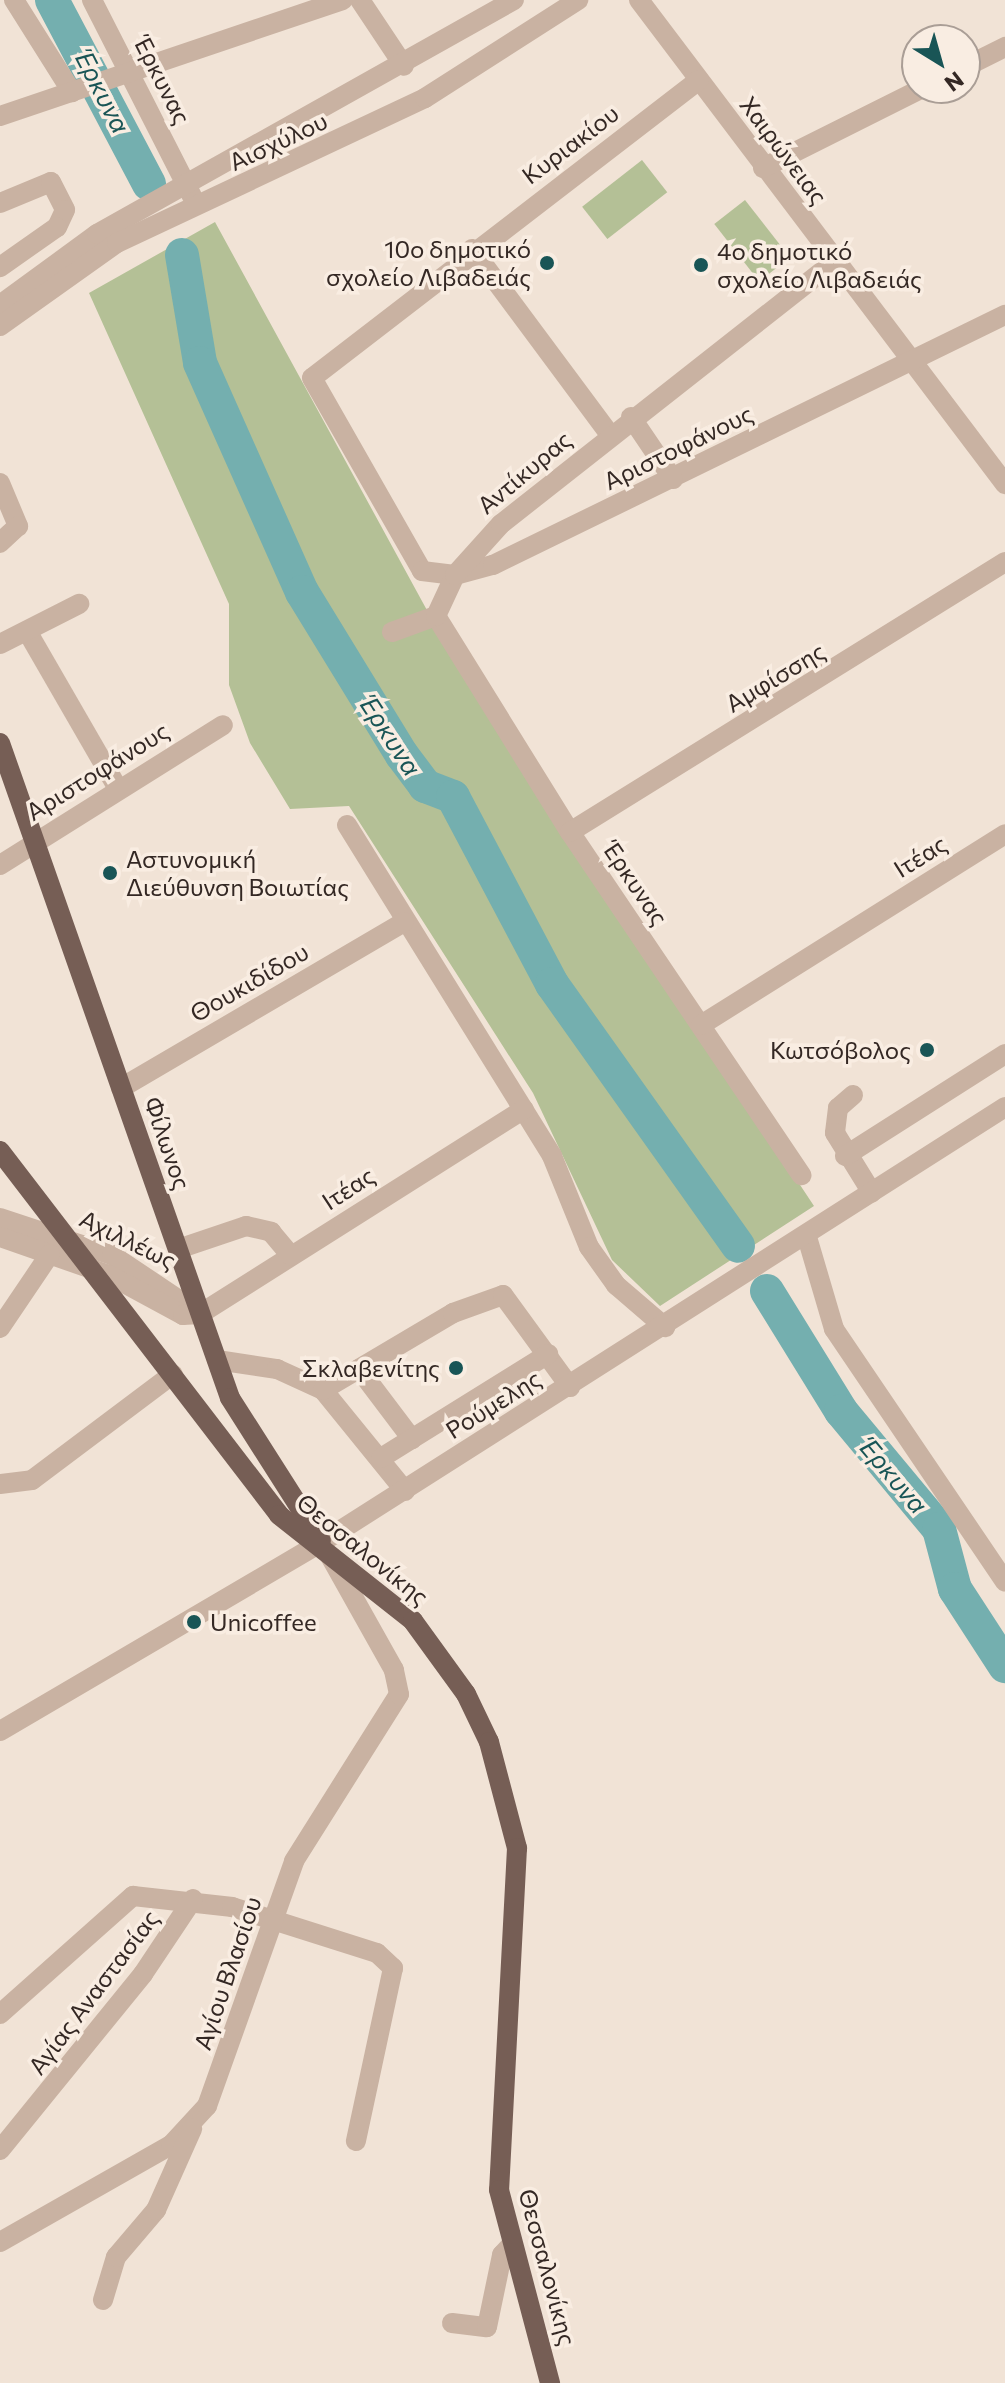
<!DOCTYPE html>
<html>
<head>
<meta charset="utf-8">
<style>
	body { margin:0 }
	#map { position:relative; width:1005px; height:2383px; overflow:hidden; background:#f1e3d6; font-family:Commissioner,sans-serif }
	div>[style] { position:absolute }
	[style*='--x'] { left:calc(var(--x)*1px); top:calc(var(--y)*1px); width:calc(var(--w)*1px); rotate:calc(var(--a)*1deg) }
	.green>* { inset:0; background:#b4c096; transform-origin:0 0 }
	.river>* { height:34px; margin:-17px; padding:0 17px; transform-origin:17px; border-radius:17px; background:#74afaf }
	.minor>* { height:20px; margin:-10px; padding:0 10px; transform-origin:10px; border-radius:10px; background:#c9b2a2 }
	.major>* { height:20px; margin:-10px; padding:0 10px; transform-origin:10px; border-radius:10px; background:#765e55 }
	.dots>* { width:22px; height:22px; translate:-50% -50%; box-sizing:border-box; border:4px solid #f9ede2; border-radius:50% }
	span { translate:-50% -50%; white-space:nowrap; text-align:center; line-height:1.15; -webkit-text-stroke:7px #f9ede2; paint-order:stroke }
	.street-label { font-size:24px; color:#342824 }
	.poi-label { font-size:24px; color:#342824 }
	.right { translate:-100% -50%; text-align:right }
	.left { translate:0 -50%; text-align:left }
	.water-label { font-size:26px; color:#195556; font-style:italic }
	.north { position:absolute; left:901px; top:24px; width:80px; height:80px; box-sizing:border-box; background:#f9ede2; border:2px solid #aa9e96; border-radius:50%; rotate:143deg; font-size:22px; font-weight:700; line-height:32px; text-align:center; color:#342824 }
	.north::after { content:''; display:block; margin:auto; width:28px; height:36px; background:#195556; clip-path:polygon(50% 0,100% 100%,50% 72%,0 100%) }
</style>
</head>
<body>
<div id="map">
	<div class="green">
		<i style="left:642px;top:160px;width:41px;height:76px;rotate:52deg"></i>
		<i style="left:745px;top:200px;width:73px;height:39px;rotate:52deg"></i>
		<i style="clip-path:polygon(215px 222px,464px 678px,814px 1206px,660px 1306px,612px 1260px,533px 1093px,349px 806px,290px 809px,250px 743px,229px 685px,229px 604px,89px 293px)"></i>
	</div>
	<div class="river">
		<i style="--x:52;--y:0;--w:208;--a:62.2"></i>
		<i style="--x:182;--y:255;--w:109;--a:80.5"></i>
		<i style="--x:200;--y:363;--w:251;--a:66"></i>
		<i style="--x:302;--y:592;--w:191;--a:58.5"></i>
		<i style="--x:402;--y:755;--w:39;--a:53"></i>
		<i style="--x:425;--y:786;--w:30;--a:21"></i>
		<i style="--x:453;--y:797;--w:212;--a:62.1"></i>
		<i style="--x:552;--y:984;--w:321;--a:54.6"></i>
		<i style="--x:767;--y:1291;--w:141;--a:58.3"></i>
		<i style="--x:841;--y:1411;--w:153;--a:50.3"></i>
		<i style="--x:939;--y:1529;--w:62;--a:75.1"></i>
		<i style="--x:955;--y:1589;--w:92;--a:57"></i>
	</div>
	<div class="minor">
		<i style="--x:14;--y:0;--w:109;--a:57.8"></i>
		<i style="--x:92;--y:0;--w:220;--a:63"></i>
		<i style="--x:360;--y:0;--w:79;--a:56.3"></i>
		<i style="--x:639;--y:0;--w:607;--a:52.9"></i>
		<i style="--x:965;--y:67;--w:45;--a:-26.6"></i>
		<i style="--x:699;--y:80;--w:488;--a:142.4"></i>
		<i style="--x:312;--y:378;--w:222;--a:60.3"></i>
		<i style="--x:422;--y:571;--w:33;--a:7"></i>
		<i style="--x:455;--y:575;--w:39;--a:-15"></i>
		<i style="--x:493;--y:565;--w:570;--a:-26.03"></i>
		<i style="--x:0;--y:116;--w:362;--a:-18.7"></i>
		<i style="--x:763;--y:168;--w:179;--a:-26.6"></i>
		<i style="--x:0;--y:203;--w:55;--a:-22.4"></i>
		<i style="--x:51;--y:182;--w:31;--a:63"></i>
		<i style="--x:65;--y:210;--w:19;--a:115"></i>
		<i style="--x:57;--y:227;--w:70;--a:144.9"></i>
		<i style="--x:472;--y:249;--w:232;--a:53.4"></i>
		<i style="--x:0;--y:305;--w:120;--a:-36.2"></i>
		<i style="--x:97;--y:234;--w:478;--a:-29.3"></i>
		<i style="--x:0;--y:326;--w:143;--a:-35.4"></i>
		<i style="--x:117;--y:243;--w:340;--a:-25.2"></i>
		<i style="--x:425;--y:98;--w:182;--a:-32.6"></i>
		<i style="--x:631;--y:417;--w:75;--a:55.9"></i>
		<i style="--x:0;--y:483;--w:47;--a:67.3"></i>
		<i style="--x:18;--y:526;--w:25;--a:137"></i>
		<i style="--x:436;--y:616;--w:254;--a:58.2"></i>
		<i style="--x:570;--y:832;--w:414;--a:56"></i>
		<i style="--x:27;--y:631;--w:180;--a:60"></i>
		<i style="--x:392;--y:632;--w:47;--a:-20"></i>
		<i style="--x:436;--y:616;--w:45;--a:-65.1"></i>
		<i style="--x:455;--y:575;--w:69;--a:-48"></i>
		<i style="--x:501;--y:524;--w:427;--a:-38.2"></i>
		<i style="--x:0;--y:644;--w:89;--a:-26.9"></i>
		<i style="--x:347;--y:825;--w:389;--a:58.2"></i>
		<i style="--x:552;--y:1156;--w:98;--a:67.9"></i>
		<i style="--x:589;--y:1247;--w:47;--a:54.6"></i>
		<i style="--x:616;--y:1285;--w:65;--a:40.6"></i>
		<i style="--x:570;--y:832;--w:512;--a:-31.83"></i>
		<i style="--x:0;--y:865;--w:263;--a:-32.1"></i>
		<i style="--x:701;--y:1025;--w:359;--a:-32.1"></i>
		<i style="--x:121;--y:1088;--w:328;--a:-30.4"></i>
		<i style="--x:853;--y:1095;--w:20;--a:139"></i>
		<i style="--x:838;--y:1108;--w:25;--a:97"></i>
		<i style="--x:835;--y:1133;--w:70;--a:58.3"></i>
		<i style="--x:845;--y:1156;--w:190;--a:-32.5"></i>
		<i style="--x:0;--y:1218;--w:118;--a:18.3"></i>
		<i style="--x:112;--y:1255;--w:106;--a:33.8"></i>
		<i style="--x:0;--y:1237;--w:115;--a:19.2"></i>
		<i style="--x:109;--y:1275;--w:84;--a:28.4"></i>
		<i style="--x:183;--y:1315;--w:17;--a:-3"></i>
		<i style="--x:200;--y:1314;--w:383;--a:-32.3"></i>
		<i style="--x:807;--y:1237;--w:96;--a:73.6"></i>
		<i style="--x:834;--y:1329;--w:305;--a:55.9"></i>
		<i style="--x:178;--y:1249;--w:72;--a:-18.7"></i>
		<i style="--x:246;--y:1226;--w:26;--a:13"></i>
		<i style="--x:271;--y:1232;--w:31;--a:50"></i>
		<i style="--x:0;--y:1328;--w:89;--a:-56"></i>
		<i style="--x:217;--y:1360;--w:61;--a:8.5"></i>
		<i style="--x:277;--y:1369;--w:51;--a:24.5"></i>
		<i style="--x:323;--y:1390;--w:130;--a:50.9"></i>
		<i style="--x:359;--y:1369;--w:88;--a:52.9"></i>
		<i style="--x:323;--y:1390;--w:151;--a:-30.6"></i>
		<i style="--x:453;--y:1313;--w:53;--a:-19.8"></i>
		<i style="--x:503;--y:1295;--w:114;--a:53.9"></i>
		<i style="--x:381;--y:1458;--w:197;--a:-31.9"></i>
		<i style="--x:0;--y:1484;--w:32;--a:-7"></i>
		<i style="--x:32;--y:1480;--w:176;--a:-36.9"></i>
		<i style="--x:0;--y:1731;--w:373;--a:-30.4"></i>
		<i style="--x:322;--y:1542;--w:810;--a:-32.49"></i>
		<i style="--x:0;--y:2014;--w:178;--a:-41.6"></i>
		<i style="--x:133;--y:1896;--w:100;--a:6.3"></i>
		<i style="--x:232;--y:1907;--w:152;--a:17.6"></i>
		<i style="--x:377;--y:1953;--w:22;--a:43"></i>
		<i style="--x:393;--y:1968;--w:177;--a:102.1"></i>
		<i style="--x:0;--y:2150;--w:227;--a:-50.9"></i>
		<i style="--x:143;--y:1974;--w:90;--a:-56.3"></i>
		<i style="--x:0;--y:2242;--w:197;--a:-29.6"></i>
		<i style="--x:171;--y:2145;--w:53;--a:-47.3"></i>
		<i style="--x:207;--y:2106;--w:260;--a:-70.4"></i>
		<i style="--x:294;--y:1861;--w:197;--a:-57.8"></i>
		<i style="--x:399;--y:1694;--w:25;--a:-102"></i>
		<i style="--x:394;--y:1670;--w:131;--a:-119.3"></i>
		<i style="--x:103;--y:2300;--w:45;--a:-73.2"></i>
		<i style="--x:116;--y:2257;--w:62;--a:-49.6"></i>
		<i style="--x:156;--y:2210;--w:89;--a:-66"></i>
		<i style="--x:452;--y:2323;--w:35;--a:7"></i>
		<i style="--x:487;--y:2327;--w:74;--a:-78.2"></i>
		<i style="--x:502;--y:2255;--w:13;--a:-48"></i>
	</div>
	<div class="major">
		<i style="--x:0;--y:743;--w:694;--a:70.65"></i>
		<i style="--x:230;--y:1398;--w:169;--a:57.5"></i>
		<i style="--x:0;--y:1151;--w:459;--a:52.5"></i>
		<i style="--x:279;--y:1515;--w:171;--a:38.3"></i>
		<i style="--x:413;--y:1621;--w:90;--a:54"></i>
		<i style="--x:466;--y:1694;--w:53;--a:64.4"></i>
		<i style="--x:489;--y:1742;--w:110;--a:75.2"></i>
		<i style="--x:517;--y:1848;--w:342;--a:93"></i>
		<i style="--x:499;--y:2190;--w:200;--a:75.2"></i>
	</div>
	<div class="dots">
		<i style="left:547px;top:263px;background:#195556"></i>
		<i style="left:701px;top:265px;background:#195556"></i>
		<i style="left:110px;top:873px;background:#195556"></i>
		<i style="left:927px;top:1050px;background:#195556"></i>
		<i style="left:456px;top:1368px;background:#195556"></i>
		<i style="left:194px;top:1622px;background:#195556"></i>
	</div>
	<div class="street-label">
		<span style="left:163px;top:80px;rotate:63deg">Έρκυνας</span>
		<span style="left:278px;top:141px;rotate:-25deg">Αισχύλου</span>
		<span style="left:570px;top:144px;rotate:-37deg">Κυριακίου</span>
		<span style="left:784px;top:150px;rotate:53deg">Χαιρώνειας</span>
		<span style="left:678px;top:447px;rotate:-26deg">Αριστοφάνους</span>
		<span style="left:524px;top:472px;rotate:-40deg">Αντίκυρας</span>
		<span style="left:775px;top:677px;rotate:-31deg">Αμφίσσης</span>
		<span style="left:97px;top:771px;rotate:-32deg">Αριστοφάνους</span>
		<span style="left:920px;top:856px;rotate:-32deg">Ιτέας</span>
		<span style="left:636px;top:883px;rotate:56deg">Έρκυνας</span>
		<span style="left:249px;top:982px;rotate:-30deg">Θουκιδίδου</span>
		<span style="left:168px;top:1143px;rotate:71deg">Φίλωνος</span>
		<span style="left:348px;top:1188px;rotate:-33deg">Ιτέας</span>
		<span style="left:128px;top:1239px;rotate:26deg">Αχιλλέως</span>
		<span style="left:493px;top:1404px;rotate:-32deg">Ρούμελης</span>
		<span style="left:363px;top:1549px;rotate:39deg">Θεσσαλονίκης</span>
		<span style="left:227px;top:1973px;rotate:-71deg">Αγίου Βλασίου</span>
		<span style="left:93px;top:1992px;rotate:-53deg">Αγίας Αναστασίας</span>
		<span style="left:548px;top:2267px;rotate:75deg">Θεσσαλονίκης</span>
	</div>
	<div class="poi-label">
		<span class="right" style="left:531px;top:263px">10ο δημοτικό<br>σχολείο Λιβαδειάς</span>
		<span class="left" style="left:717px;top:265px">4ο δημοτικό<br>σχολείο Λιβαδειάς</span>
		<span class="left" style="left:126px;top:873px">Αστυνομική<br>Διεύθυνση Βοιωτίας</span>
		<span class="right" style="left:911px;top:1050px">Κωτσόβολος</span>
		<span class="right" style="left:440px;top:1368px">Σκλαβενίτης</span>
		<span class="left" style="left:210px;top:1622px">Unicoffee</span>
	</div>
	<div class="water-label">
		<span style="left:103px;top:91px;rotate:63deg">Έρκυνα</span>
		<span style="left:391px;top:735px;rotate:57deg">Έρκυνα</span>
		<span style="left:894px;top:1475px;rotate:50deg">Έρκυνα</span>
	</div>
	<div class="north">N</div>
</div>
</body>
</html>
